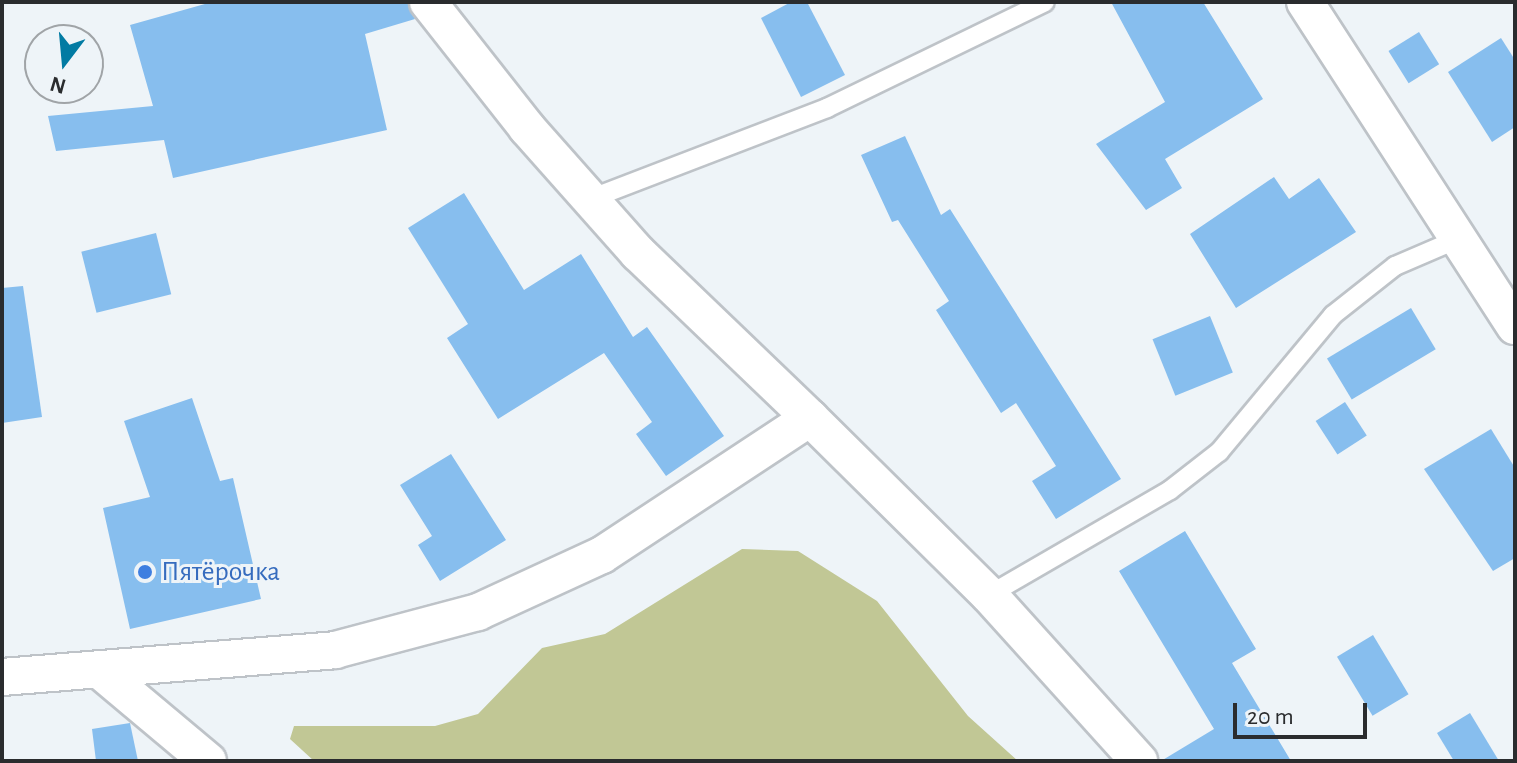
<!DOCTYPE html>
<html>
<head>
<meta charset="utf-8">
<style>
	body { margin:0 }
	#map { position:relative; width:1517px; height:763px; overflow:hidden; background:#eef4f8; font-family:"Alegreya Sans",sans-serif }
	div>[style] { position:absolute }
	[style*='--x'] { left:calc(var(--x)*1px); top:calc(var(--y)*1px); width:calc(var(--w)*1px); rotate:calc(var(--a)*1deg) }
	.green>* { inset:0; background:#c1c795 }
	.building>* { inset:0; background:#87beee; transform-origin:0 0 }
	.roads { filter:drop-shadow(2px 0 #bec3c8) drop-shadow(-2px 0 #bec3c8) drop-shadow(0 2px #bec3c8) drop-shadow(0 -2px #bec3c8) }
	.lane>* { height:18px; margin:-9px; padding:0 9px; transform-origin:9px; border-radius:9px; background:#fff }
	.street>* { height:36px; margin:-18px; padding:0 18px; transform-origin:18px; border-radius:18px; background:#fff }
	.dots>* { width:22px; height:22px; translate:-50% -50%; box-sizing:border-box; border:4px solid #eef4f8; border-radius:50% }
	span { translate:-50% -50%; white-space:nowrap; text-align:center; line-height:1.15; -webkit-text-stroke:6px #eef4f8; paint-order:stroke }
	.shop-label { font-size:28px; color:#366cbe }
	.left { translate:0 -50%; text-align:left }
	.frame { position:absolute; inset:0; border:4px solid #2a2c2e; pointer-events:none }
	.north { position:absolute; left:24px; top:24px; width:80px; height:80px; box-sizing:border-box; background:#eef4f8; border:2px solid #a0a4a7; border-radius:50%; rotate:196deg; font-size:22px; font-weight:700; line-height:32px; text-align:center; color:#2a2c2e }
	.north::after { content:''; display:block; margin:auto; width:28px; height:36px; background:#027ba3; clip-path:polygon(50% 0,100% 100%,50% 72%,0 100%) }
	.scale { position:absolute; left:1233px; top:703px; width:134px; height:36px; box-sizing:border-box; border:4px solid #2a2c2e; border-top:0; padding-left:10px; font-size:24px; line-height:28px; white-space:nowrap; color:#2a2c2e; -webkit-text-stroke:6px #eef4f8; paint-order:stroke }
</style>
</head>
<body>
<div id="map">
	<div class="green">
		<i style="clip-path:polygon(742px 549px,798px 551px,877px 601px,968px 716px,1018px 761px,314px 761px,290px 739px,294px 726px,435px 726px,478px 714px,542px 648px,605px 634px)"></i>
	</div>
	<div class="building">
		<i style="clip-path:polygon(212px 2px,407px 2px,415px 19px,365px 34px,387px 130px,173px 178px,164px 140px,56px 151px,48px 116px,153px 106px,130px 25px)"></i>
		<i style="clip-path:polygon(791px 2px,807px 2px,845px 75px,801px 97px,761px 18px)"></i>
		<i style="clip-path:polygon(1111px 2px,1203px 2px,1263px 99px,1165px 159px,1182px 188px,1146px 210px,1096px 144px,1165px 102px)"></i>
		<i style="left:1419px;top:32px;width:38px;height:36px;rotate:58deg"></i>
		<i style="clip-path:polygon(1501px 38px,1515px 60px,1515px 127px,1492px 142px,1448px 72px)"></i>
		<i style="clip-path:polygon(905px 136px,941px 215px,950px 209px,1121px 479px,1056px 519px,1032px 481px,1056px 466px,1016px 403px,1001px 413px,936px 310px,949px 301px,898px 220px,892px 222px,861px 155px)"></i>
		<i style="clip-path:polygon(1274px 177px,1289px 199px,1319px 178px,1356px 232px,1236px 308px,1190px 234px)"></i>
		<i style="clip-path:polygon(464px 193px,524px 290px,581px 254px,633px 337px,647px 327px,724px 436px,666px 476px,636px 434px,652px 422px,604px 353px,498px 419px,447px 338px,468px 324px,408px 228px)"></i>
		<i style="left:156px;top:233px;width:63px;height:77px;rotate:76deg"></i>
		<i style="clip-path:polygon(23px 286px,42px 417px,2px 423px,2px 288px)"></i>
		<i style="left:1411px;top:308px;width:48px;height:98px;rotate:59deg"></i>
		<i style="left:1210px;top:316px;width:61px;height:62px;rotate:68deg"></i>
		<i style="clip-path:polygon(192px 398px,220px 481px,233px 478px,261px 599px,130px 629px,103px 508px,150px 497px,124px 421px)"></i>
		<i style="left:1345px;top:402px;width:40px;height:35px;rotate:57deg"></i>
		<i style="clip-path:polygon(1491px 429px,1515px 468px,1515px 558px,1493px 571px,1424px 469px)"></i>
		<i style="clip-path:polygon(451px 454px,506px 540px,440px 581px,418px 545px,432px 536px,400px 485px)"></i>
		<i style="clip-path:polygon(1185px 531px,1256px 649px,1232px 663px,1291px 761px,1161px 761px,1214px 729px,1119px 571px)"></i>
		<i style="left:1373px;top:635px;width:69px;height:42px;rotate:59deg"></i>
		<i style="clip-path:polygon(1470px 713px,1499px 761px,1454px 761px,1437px 733px)"></i>
		<i style="clip-path:polygon(130px 723px,138px 761px,96px 761px,92px 729px)"></i>
	</div>
	<div class="roads">
		<div class="lane">
			<i style="--x:590;--y:199;--w:254;--a:-21"></i>
			<i style="--x:827;--y:108;--w:242;--a:-25.9"></i>
			<i style="--x:989;--y:595;--w:209;--a:-30.1"></i>
			<i style="--x:1170;--y:490;--w:62;--a:-37.8"></i>
			<i style="--x:1219;--y:452;--w:178;--a:-50.2"></i>
			<i style="--x:1333;--y:315;--w:79;--a:-38.3"></i>
			<i style="--x:1395;--y:266;--w:69;--a:-23.2"></i>
		</div>
		<div class="street">
			<i style="--x:428;--y:2;--w:160;--a:51.8"></i>
			<i style="--x:527;--y:128;--w:167;--a:48.4"></i>
			<i style="--x:638;--y:253;--w:238;--a:43.8"></i>
			<i style="--x:1305;--y:2;--w:386;--a:57.1"></i>
			<i style="--x:103;--y:673;--w:137;--a:40"></i>
			<i style="--x:2;--y:677;--w:334;--a:-4.6"></i>
			<i style="--x:335;--y:650;--w:148;--a:-14.9"></i>
			<i style="--x:478;--y:612;--w:136;--a:-24.7"></i>
			<i style="--x:602;--y:555;--w:249;--a:-33.4"></i>
			<i style="--x:810;--y:418;--w:252;--a:44.7"></i>
			<i style="--x:989;--y:595;--w:224;--a:47.9"></i>
		</div>
	</div>
	<div class="dots">
		<i style="left:145px;top:572px;background:#3f7fe0"></i>
	</div>
	<div class="shop-label">
		<span class="left" style="left:161px;top:572px">Пятёрочка</span>
	</div>
	<div class="frame"></div>
	<div class="north">N</div>
	<div class="scale">20 m</div>
</div>
</body>
</html>
